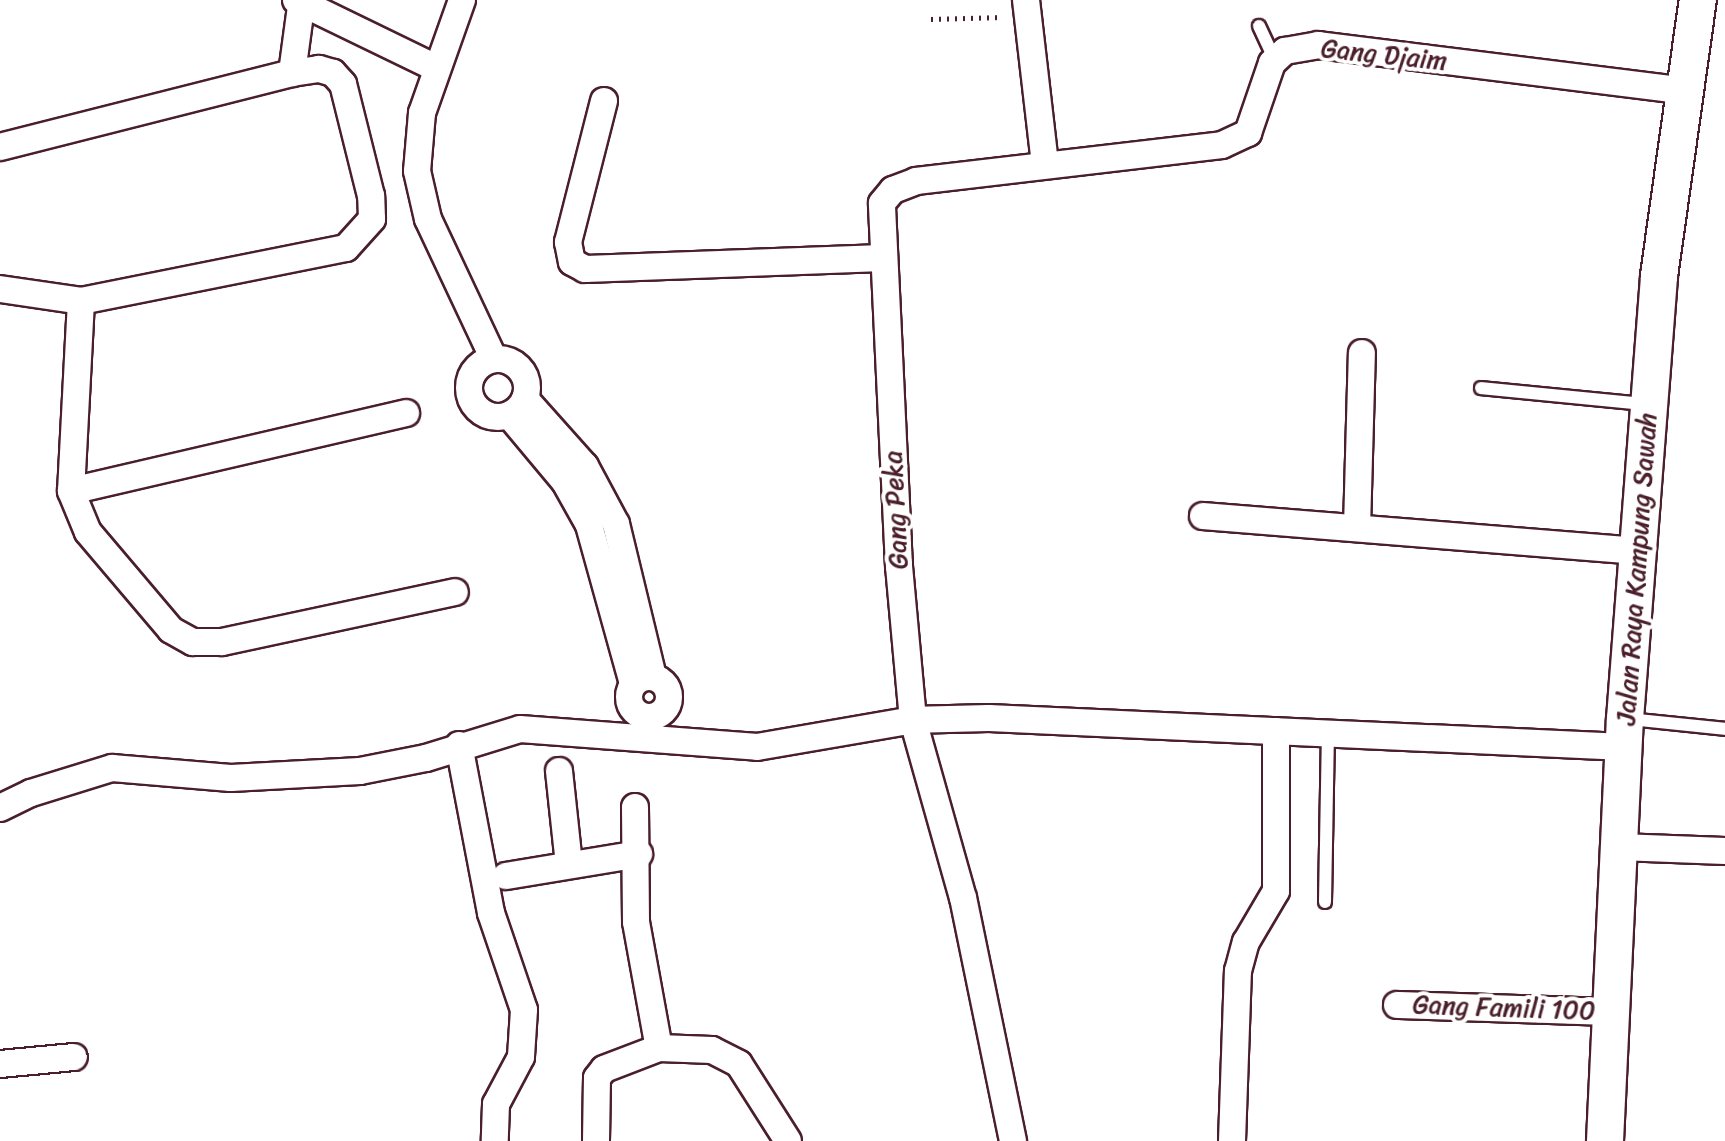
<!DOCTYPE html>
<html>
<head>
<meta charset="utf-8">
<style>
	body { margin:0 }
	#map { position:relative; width:1725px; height:1141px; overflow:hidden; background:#fff; font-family:Sriracha,sans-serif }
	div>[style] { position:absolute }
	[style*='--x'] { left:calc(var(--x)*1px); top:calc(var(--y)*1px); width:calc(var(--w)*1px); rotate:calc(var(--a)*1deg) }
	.path>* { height:5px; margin-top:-2.5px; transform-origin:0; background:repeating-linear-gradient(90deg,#4a1f2b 0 2px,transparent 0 8px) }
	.roads { filter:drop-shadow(2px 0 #4a1f2b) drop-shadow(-2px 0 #4a1f2b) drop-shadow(0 2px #4a1f2b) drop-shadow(0 -2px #4a1f2b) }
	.lane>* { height:12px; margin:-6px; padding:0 6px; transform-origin:6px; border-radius:6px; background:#fff }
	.street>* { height:26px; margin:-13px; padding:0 13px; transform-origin:13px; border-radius:13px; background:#fff }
	.street>.ring { margin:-13px; padding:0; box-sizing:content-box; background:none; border:26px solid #fff; border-radius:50% }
	.secondary>* { height:36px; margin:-18px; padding:0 18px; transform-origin:18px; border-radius:18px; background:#fff }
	span { translate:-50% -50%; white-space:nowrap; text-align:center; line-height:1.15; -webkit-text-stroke:8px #fff; paint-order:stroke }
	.street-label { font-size:26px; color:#4a1f2b }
</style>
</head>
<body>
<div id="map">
	<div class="path">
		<i style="--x:931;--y:19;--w:72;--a:-1.6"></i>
	</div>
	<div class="roads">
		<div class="lane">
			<i style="--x:1259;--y:26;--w:38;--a:65"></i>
			<i style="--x:1481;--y:388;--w:165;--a:5.6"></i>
			<i style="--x:1629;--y:719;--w:97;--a:5.9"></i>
			<i style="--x:1325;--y:902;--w:169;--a:-89"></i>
		</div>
		<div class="street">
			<i style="--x:296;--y:0;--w:156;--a:25.9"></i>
			<i style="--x:462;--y:0;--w:120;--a:109.5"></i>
			<i style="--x:422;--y:113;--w:58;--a:94.9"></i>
			<i style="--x:417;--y:171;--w:49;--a:77.1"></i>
			<i style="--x:428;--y:219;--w:155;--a:64.8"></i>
			<i style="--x:1026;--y:0;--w:165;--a:83.4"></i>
			<i style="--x:604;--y:101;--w:146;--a:104.3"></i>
			<i style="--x:568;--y:242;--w:20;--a:79"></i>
			<i style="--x:572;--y:262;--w:15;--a:28"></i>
			<i style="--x:585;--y:269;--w:298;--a:-2.1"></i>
			<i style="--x:0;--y:147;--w:301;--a:-14.2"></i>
			<i style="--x:292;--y:73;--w:68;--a:-82.3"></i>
			<i style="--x:0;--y:289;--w:82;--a:8.4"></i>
			<i style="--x:81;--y:301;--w:270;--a:-11.3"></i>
			<i style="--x:346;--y:248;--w:39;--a:-48"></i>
			<i style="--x:372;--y:219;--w:23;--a:-92"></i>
			<i style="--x:371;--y:196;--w:115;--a:-104"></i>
			<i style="--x:343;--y:84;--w:15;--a:-132"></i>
			<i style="--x:333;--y:73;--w:15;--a:-164"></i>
			<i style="--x:319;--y:69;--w:27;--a:172"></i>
			<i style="--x:81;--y:301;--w:190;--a:93"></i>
			<i style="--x:71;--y:491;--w:44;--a:67.5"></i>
			<i style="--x:88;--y:532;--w:128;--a:49.7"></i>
			<i style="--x:171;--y:630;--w:25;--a:29"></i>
			<i style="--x:193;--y:642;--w:29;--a:0"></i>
			<i style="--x:222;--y:642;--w:238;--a:-12.1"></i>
			<i class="ring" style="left:469px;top:359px;width:32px;height:32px"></i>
			<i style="--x:525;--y:399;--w:90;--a:48.2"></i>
			<i style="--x:585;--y:466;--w:66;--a:61.9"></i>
			<i style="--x:616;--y:524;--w:157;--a:76.4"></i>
			<i style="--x:509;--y:415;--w:87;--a:50.1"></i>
			<i style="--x:565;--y:482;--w:49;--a:60.8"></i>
			<i style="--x:589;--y:525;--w:165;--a:74.5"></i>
			<i style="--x:71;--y:491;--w:344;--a:-13.1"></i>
			<i style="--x:1203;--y:516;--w:436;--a:4.6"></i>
			<i style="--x:1357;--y:528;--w:175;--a:-88.4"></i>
			<i class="ring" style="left:629px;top:677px;width:14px;height:14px"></i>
			<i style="--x:459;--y:745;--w:171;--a:79.2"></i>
			<i style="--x:491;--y:913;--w:102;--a:71.2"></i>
			<i style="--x:524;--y:1010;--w:47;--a:93.7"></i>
			<i style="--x:521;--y:1057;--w:53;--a:118"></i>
			<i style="--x:496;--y:1104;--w:37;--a:92"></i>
			<i style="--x:559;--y:771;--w:94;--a:83.9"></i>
			<i style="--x:635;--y:807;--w:115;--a:89.5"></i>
			<i style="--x:636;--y:922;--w:128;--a:79.7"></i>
			<i style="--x:659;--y:1048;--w:53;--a:2.2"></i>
			<i style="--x:712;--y:1050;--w:30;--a:27"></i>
			<i style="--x:739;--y:1064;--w:91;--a:57.5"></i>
			<i style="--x:0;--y:808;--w:34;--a:-26"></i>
			<i style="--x:31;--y:793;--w:85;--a:-17.2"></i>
			<i style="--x:112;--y:768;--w:119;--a:4.8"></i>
			<i style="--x:231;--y:778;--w:129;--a:-3.1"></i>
			<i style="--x:360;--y:771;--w:67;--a:-11.1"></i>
			<i style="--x:426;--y:758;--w:98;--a:-17.1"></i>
			<i style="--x:520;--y:729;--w:238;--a:4.3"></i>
			<i style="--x:757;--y:747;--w:158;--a:-9.8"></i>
			<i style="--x:913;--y:720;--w:76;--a:-1.5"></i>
			<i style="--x:989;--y:718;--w:636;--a:2.61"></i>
			<i style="--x:1619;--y:847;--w:106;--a:2.2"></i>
			<i style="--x:506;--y:876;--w:135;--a:-9.4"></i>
			<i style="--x:1397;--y:1005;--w:214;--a:1.9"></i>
			<i style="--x:0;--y:1064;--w:74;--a:-5.4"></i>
			<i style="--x:596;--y:1141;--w:63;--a:-89.1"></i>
			<i style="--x:597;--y:1078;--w:11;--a:-52"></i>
			<i style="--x:604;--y:1069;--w:59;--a:-20.9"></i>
			<i style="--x:1013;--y:1141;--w:248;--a:-101.6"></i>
			<i style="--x:963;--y:898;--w:185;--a:-105.7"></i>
			<i style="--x:913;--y:720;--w:154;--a:-95.2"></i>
			<i style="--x:899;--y:567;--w:364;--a:-92.7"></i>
			<i style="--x:882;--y:203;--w:17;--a:-50"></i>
			<i style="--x:893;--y:190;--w:25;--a:-21"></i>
			<i style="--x:916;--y:181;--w:308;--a:-6.7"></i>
			<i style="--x:1222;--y:145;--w:29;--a:-25"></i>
			<i style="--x:1248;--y:133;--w:74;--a:-71.1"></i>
			<i style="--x:1272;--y:63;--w:18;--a:-43"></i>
			<i style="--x:1285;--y:51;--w:34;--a:-10"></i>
			<i style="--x:1318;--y:45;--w:370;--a:7.1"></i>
			<i style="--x:1232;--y:1141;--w:170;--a:-88"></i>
			<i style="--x:1238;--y:971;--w:30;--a:-75"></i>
			<i style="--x:1246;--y:942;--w:59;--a:-59.5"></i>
			<i style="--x:1276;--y:891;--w:160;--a:-90"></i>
		</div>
		<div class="secondary">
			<i style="--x:1605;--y:1141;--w:422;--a:-87.3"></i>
			<i style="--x:1625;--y:719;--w:444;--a:-85.6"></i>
			<i style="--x:1659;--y:276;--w:279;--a:-82"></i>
		</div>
	</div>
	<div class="street-label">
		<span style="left:1384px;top:55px;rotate:6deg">Gang Djaim</span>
		<span style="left:896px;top:510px;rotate:-93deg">Gang Peka</span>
		<span style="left:1637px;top:569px;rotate:-86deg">Jalan Raya Kampung Sawah</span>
		<span style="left:1504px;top:1008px;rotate:2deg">Gang Famili 100</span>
	</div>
</div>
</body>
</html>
